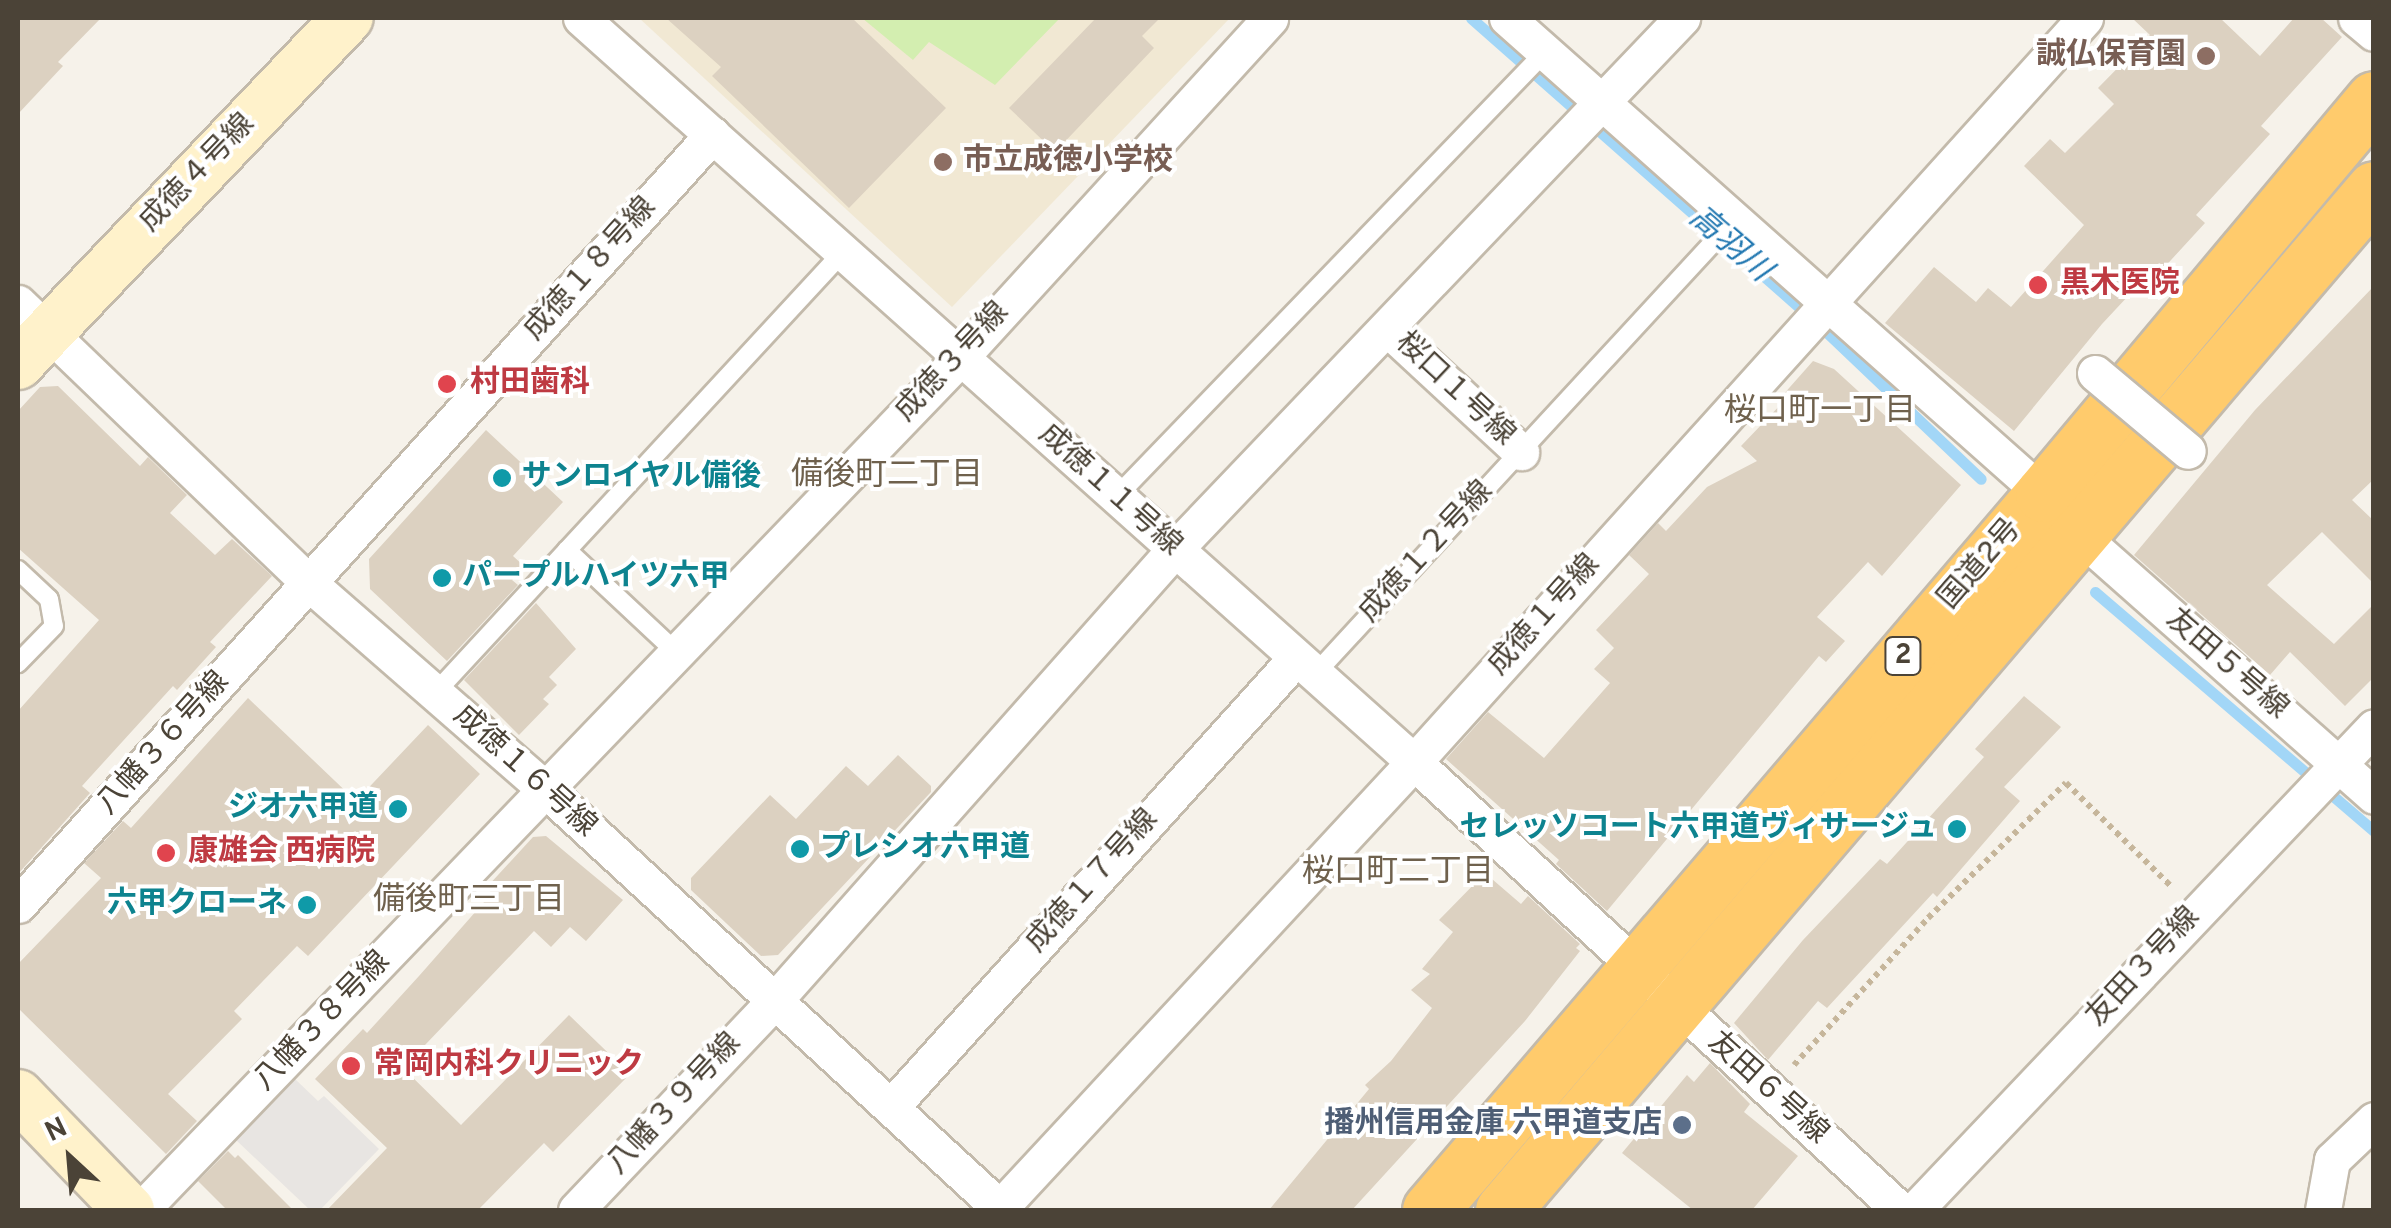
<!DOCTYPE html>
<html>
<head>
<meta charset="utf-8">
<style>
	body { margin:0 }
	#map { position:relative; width:2391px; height:1228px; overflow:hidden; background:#f6f2ea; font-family:Overpass,"Noto Sans JP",sans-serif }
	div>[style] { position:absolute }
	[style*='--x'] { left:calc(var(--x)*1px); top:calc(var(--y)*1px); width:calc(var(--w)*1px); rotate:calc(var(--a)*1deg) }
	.education>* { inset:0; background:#f1e8d3 }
	.green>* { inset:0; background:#d3eeb0 }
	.parking>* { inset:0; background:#e8e5e2 }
	.stream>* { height:11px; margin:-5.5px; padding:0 5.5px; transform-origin:5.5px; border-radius:5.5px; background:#a2d6f7 }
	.building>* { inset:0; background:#dcd1c1 }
	.path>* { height:6px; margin-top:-3px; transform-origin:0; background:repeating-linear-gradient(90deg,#c6b69b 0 5px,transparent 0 10px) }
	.roads { filter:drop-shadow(2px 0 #c3baab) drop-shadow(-2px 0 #c3baab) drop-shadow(0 2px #c3baab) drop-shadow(0 -2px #c3baab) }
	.lane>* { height:18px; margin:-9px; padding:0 9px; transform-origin:9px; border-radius:9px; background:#fff }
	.street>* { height:35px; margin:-17.5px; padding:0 17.5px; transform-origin:17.5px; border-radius:17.5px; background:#fff }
	.secondary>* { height:50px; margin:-25px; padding:0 25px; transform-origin:25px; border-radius:25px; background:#fff2cb }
	.highway>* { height:55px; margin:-27.5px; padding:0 27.5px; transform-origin:27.5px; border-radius:27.5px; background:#ffcb6c }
	.bridges { filter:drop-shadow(2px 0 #c3baab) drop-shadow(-2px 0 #c3baab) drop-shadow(0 2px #c3baab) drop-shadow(0 -2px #c3baab) }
	.street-bridge>* { height:35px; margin:-17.5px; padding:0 17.5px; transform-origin:17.5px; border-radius:17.5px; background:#fff }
	.dots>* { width:28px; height:28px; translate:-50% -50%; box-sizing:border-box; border:5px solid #fff; border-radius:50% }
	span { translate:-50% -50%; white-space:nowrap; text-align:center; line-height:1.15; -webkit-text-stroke:8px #fff; paint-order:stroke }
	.shield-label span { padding:2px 8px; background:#fff; border:2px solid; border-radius:8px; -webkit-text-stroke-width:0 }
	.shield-label { font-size:28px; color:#4b4337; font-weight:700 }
	.education-label { font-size:30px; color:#785e54; font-weight:700 }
	.right { translate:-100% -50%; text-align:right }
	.left { translate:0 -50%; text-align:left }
	.street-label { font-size:30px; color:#4b4337 }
	.health-label { font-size:30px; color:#be3a42; font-weight:700 }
	.culture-label { font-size:30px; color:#0d838f; font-weight:700 }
	.service-label { font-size:30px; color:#4e5e75; font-weight:700 }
	.water-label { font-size:32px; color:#2278b1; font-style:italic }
	.neighbourhood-label { font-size:32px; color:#6f614d }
	.frame { position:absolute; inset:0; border:20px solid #4b4337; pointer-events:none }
	.north { position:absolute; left:20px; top:1108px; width:100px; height:100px; -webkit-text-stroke:8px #fff; paint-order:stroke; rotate:334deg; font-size:28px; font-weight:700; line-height:40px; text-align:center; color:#4b4337 }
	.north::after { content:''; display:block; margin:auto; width:35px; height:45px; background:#4b4337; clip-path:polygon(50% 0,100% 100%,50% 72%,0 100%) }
</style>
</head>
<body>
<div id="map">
	<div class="education">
		<i style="clip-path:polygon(639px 18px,1230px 18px,952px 307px)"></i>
	</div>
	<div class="green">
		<i style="clip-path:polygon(862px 18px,1060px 18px,995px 85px,929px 42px,913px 60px)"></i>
	</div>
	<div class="parking">
		<i style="clip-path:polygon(295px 1079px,318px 1101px,324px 1096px,379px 1149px,320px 1210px,310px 1210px,236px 1140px)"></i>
	</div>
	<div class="stream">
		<i style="--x:1471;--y:18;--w:461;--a:41.4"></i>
		<i style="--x:1817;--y:323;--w:226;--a:43.6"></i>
		<i style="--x:2095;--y:592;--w:367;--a:40.6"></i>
	</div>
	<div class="building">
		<i style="clip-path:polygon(18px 18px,101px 18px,58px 62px,63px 66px,18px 114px)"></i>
		<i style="clip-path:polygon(666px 18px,852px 18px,946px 108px,849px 208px,712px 76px,721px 67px)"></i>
		<i style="clip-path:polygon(1096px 18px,1160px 18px,1142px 36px,1154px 48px,1055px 152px,1009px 108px)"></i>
		<i style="clip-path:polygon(2132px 18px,2220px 18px,2260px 56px,2294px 18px,2321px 18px,2342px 37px,2261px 126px,2270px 134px,2196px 215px,2205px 223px,2149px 284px,2143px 280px,2102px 324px,2014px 431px,1885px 323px,1934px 267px,1976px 302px,1988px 288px,2011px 307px,2084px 225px,2024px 166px,2050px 139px,2065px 153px,2114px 104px,2098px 88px,2150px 35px)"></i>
		<i style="clip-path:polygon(2374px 286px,2374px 479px,2352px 500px,2374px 521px,2374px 584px,2322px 532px,2267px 585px,2334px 644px,2374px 604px,2374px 677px,2345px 706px,2290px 652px,2270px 675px,2134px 555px,2255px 410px)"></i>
		<i style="clip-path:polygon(1813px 361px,1834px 369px,1961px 485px,1882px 576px,1868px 562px,1817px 617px,1845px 641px,1826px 662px,1819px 656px,1607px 911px,1556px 864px,1559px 860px,1446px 759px,1488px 712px,1544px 758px,1610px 683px,1594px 669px,1614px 648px,1596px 630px,1649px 574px,1629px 555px,1658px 523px,1666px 531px,1707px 487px,1757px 461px,1741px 446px,1786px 399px,1782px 396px)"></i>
		<i style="clip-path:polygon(58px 386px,140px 466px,148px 457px,187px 495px,170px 513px,215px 555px,232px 539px,272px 576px,210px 642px,216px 647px,177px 690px,173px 686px,82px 786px,90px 793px,18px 874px,18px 711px,99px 620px,18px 548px,18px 411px,40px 387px)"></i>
		<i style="clip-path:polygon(486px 430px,563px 502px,513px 556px,525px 567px,512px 580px,518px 585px,447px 661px,370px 589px,369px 559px)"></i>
		<i style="clip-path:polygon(536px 603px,576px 649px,549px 677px,557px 685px,543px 699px,549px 704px,519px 735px,464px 680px)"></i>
		<i style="clip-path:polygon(2024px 696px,2061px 727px,2004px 787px,2020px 801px,1937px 897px,1933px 893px,1827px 1008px,1818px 1001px,1768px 1060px,1734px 1023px,1803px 940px,1880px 859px,1887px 864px,1984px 757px,1975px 749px)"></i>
		<i style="clip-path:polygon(248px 698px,356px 801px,428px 725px,480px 774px,308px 956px,297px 946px,234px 1011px,242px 1019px,168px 1094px,197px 1121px,166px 1154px,18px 1008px,18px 964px,101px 878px,84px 863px,123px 821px,131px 828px)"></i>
		<i style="clip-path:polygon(898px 755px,931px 786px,931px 792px,778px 955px,761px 956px,691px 890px,691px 878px,770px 795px,796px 819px,846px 766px,868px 786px)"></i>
		<i style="clip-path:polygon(546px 836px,623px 900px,586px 941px,570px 927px,551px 947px,534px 931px,403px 1068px,461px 1125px,569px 1015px,630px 1074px,553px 1152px,544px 1143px,478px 1210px,327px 1210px,387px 1148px,315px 1079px,363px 1029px,367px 1033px,419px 976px,492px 893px,486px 888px,533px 837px)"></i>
		<i style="clip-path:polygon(1485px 873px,1521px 904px,1528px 896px,1580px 944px,1576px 948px,1580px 951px,1525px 1021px,1352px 1210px,1269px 1210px,1369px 1089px,1365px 1085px,1391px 1061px,1432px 1008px,1411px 990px,1430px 974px,1422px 969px,1453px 932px,1439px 920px)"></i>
		<i style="clip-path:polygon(1710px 1063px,1750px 1104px,1744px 1112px,1798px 1156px,1752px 1210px,1693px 1210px,1622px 1153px,1687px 1075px,1694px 1082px)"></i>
		<i style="clip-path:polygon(228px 1151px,235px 1158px,238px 1155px,293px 1210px,227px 1210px,198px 1181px)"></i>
	</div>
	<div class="path">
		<i style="--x:1794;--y:1065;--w:199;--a:-47.6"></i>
		<i style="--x:1928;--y:918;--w:193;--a:-44.4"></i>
		<i style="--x:2066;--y:783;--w:150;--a:44.5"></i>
	</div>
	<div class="roads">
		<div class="lane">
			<i style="--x:1116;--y:497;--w:615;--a:-46.05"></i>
			<i style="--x:567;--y:550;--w:151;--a:43.1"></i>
			<i style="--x:18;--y:570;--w:42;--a:43.1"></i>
			<i style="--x:49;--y:599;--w:27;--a:80"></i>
			<i style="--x:54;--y:626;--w:52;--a:134.2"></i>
			<i style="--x:1315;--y:674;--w:616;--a:-47.3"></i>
			<i style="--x:435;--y:693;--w:601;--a:-47.23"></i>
		</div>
		<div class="street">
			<i style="--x:581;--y:18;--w:1117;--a:41.77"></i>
			<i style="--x:1414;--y:762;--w:661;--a:42.67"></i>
			<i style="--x:1507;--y:18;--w:717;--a:41.61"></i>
			<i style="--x:2356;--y:18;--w:23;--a:40"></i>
			<i style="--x:18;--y:303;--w:405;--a:43.9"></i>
			<i style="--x:310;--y:584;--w:313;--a:41.1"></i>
			<i style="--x:546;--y:790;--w:620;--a:42.65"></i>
			<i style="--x:1387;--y:328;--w:183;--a:42.8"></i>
			<i style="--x:2078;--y:534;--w:395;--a:41.5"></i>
			<i style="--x:18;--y:905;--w:1037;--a:-47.97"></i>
			<i style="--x:891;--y:1107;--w:605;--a:-47.95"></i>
			<i style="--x:141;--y:1210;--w:1182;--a:-46.13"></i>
			<i style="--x:960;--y:358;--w:460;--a:-47.6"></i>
			<i style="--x:576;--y:1210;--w:289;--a:-46.5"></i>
			<i style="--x:775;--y:1000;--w:601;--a:-48.44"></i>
			<i style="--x:1174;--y:550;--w:736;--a:-46.32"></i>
			<i style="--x:998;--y:1210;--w:611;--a:-47.12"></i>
			<i style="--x:1414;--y:762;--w:1002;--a:-47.95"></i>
			<i style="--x:1915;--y:1210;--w:666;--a:-46.46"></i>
			<i style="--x:2323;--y:1210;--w:51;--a:-79.8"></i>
			<i style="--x:2332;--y:1160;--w:58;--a:-43.6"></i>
		</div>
		<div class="secondary">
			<i style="--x:18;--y:364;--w:478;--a:-46.4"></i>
			<i style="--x:18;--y:1095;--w:160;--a:46"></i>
		</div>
		<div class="highway">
			<i style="--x:1430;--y:1210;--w:943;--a:-49.43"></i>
			<i style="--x:2043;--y:494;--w:515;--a:-50.04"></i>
			<i style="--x:1503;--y:1210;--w:1342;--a:-49.53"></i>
		</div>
	</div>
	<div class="bridges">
		<div class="street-bridge">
			<i style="--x:2095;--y:373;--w:121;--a:40"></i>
		</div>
	</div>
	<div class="dots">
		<i style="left:2206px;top:56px;background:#8d6e63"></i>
		<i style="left:943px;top:162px;background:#8d6e63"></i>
		<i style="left:2038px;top:285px;background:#e0444e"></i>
		<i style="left:447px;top:384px;background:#e0444e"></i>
		<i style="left:502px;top:478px;background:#0f9aa8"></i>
		<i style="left:442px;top:578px;background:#0f9aa8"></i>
		<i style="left:398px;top:809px;background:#0f9aa8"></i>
		<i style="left:1957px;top:829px;background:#0f9aa8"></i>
		<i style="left:800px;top:849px;background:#0f9aa8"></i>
		<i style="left:166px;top:853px;background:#e0444e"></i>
		<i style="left:307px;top:905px;background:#0f9aa8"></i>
		<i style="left:351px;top:1066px;background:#e0444e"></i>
		<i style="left:1682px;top:1125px;background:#5c6f8a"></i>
	</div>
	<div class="shield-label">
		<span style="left:1903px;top:656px">2</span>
	</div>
	<div class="education-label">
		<span class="right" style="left:2186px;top:56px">誠仏保育園</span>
		<span class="left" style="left:963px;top:162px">市立成徳小学校</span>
	</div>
	<div class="street-label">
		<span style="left:198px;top:174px;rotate:-46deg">成徳４号線</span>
		<span style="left:591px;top:270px;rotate:-48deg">成徳１８号線</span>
		<span style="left:953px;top:363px;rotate:-47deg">成徳３号線</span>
		<span style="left:1454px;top:390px;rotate:43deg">桜口１号線</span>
		<span style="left:1109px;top:491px;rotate:42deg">成徳１１号線</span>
		<span style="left:1427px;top:553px;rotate:-47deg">成徳１２号線</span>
		<span style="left:1981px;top:565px;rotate:-49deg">国道2号</span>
		<span style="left:1545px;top:616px;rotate:-48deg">成徳１号線</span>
		<span style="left:2226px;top:665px;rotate:41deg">友田５号線</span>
		<span style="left:164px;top:744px;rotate:-48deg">八幡３６号線</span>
		<span style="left:524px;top:772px;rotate:42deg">成徳１６号線</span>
		<span style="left:1093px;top:882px;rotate:-48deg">成徳１７号線</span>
		<span style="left:2144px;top:968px;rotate:-47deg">友田３号線</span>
		<span style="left:323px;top:1022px;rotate:-46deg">八幡３８号線</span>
		<span style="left:1767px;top:1089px;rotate:42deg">友田６号線</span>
		<span style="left:675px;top:1105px;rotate:-47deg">八幡３９号線</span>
	</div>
	<div class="health-label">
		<span class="left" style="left:2060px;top:285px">黒木医院</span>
		<span class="left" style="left:470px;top:384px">村田歯科</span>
		<span class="left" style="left:188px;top:853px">康雄会 西病院</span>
		<span class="left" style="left:374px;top:1066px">常岡内科クリニック</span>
	</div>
	<div class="culture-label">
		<span class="left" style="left:522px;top:478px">サンロイヤル備後</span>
		<span class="left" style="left:462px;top:578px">パープルハイツ六甲</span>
		<span class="right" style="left:378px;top:809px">ジオ六甲道</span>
		<span class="right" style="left:1937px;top:829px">セレッソコート六甲道ヴィサージュ</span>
		<span class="left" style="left:820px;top:849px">プレシオ六甲道</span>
		<span class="right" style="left:287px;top:905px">六甲クローネ</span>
	</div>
	<div class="service-label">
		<span class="right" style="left:1662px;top:1125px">播州信用金庫 六甲道支店</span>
	</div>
	<div class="water-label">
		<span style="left:1729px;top:245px;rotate:41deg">高羽川</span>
	</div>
	<div class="neighbourhood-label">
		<span style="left:1820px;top:412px">桜口町一丁目</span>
		<span style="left:887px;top:476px">備後町二丁目</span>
		<span style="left:1398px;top:873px">桜口町二丁目</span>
		<span style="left:469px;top:901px">備後町三丁目</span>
	</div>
	<div class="frame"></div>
	<div class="north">N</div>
</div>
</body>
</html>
